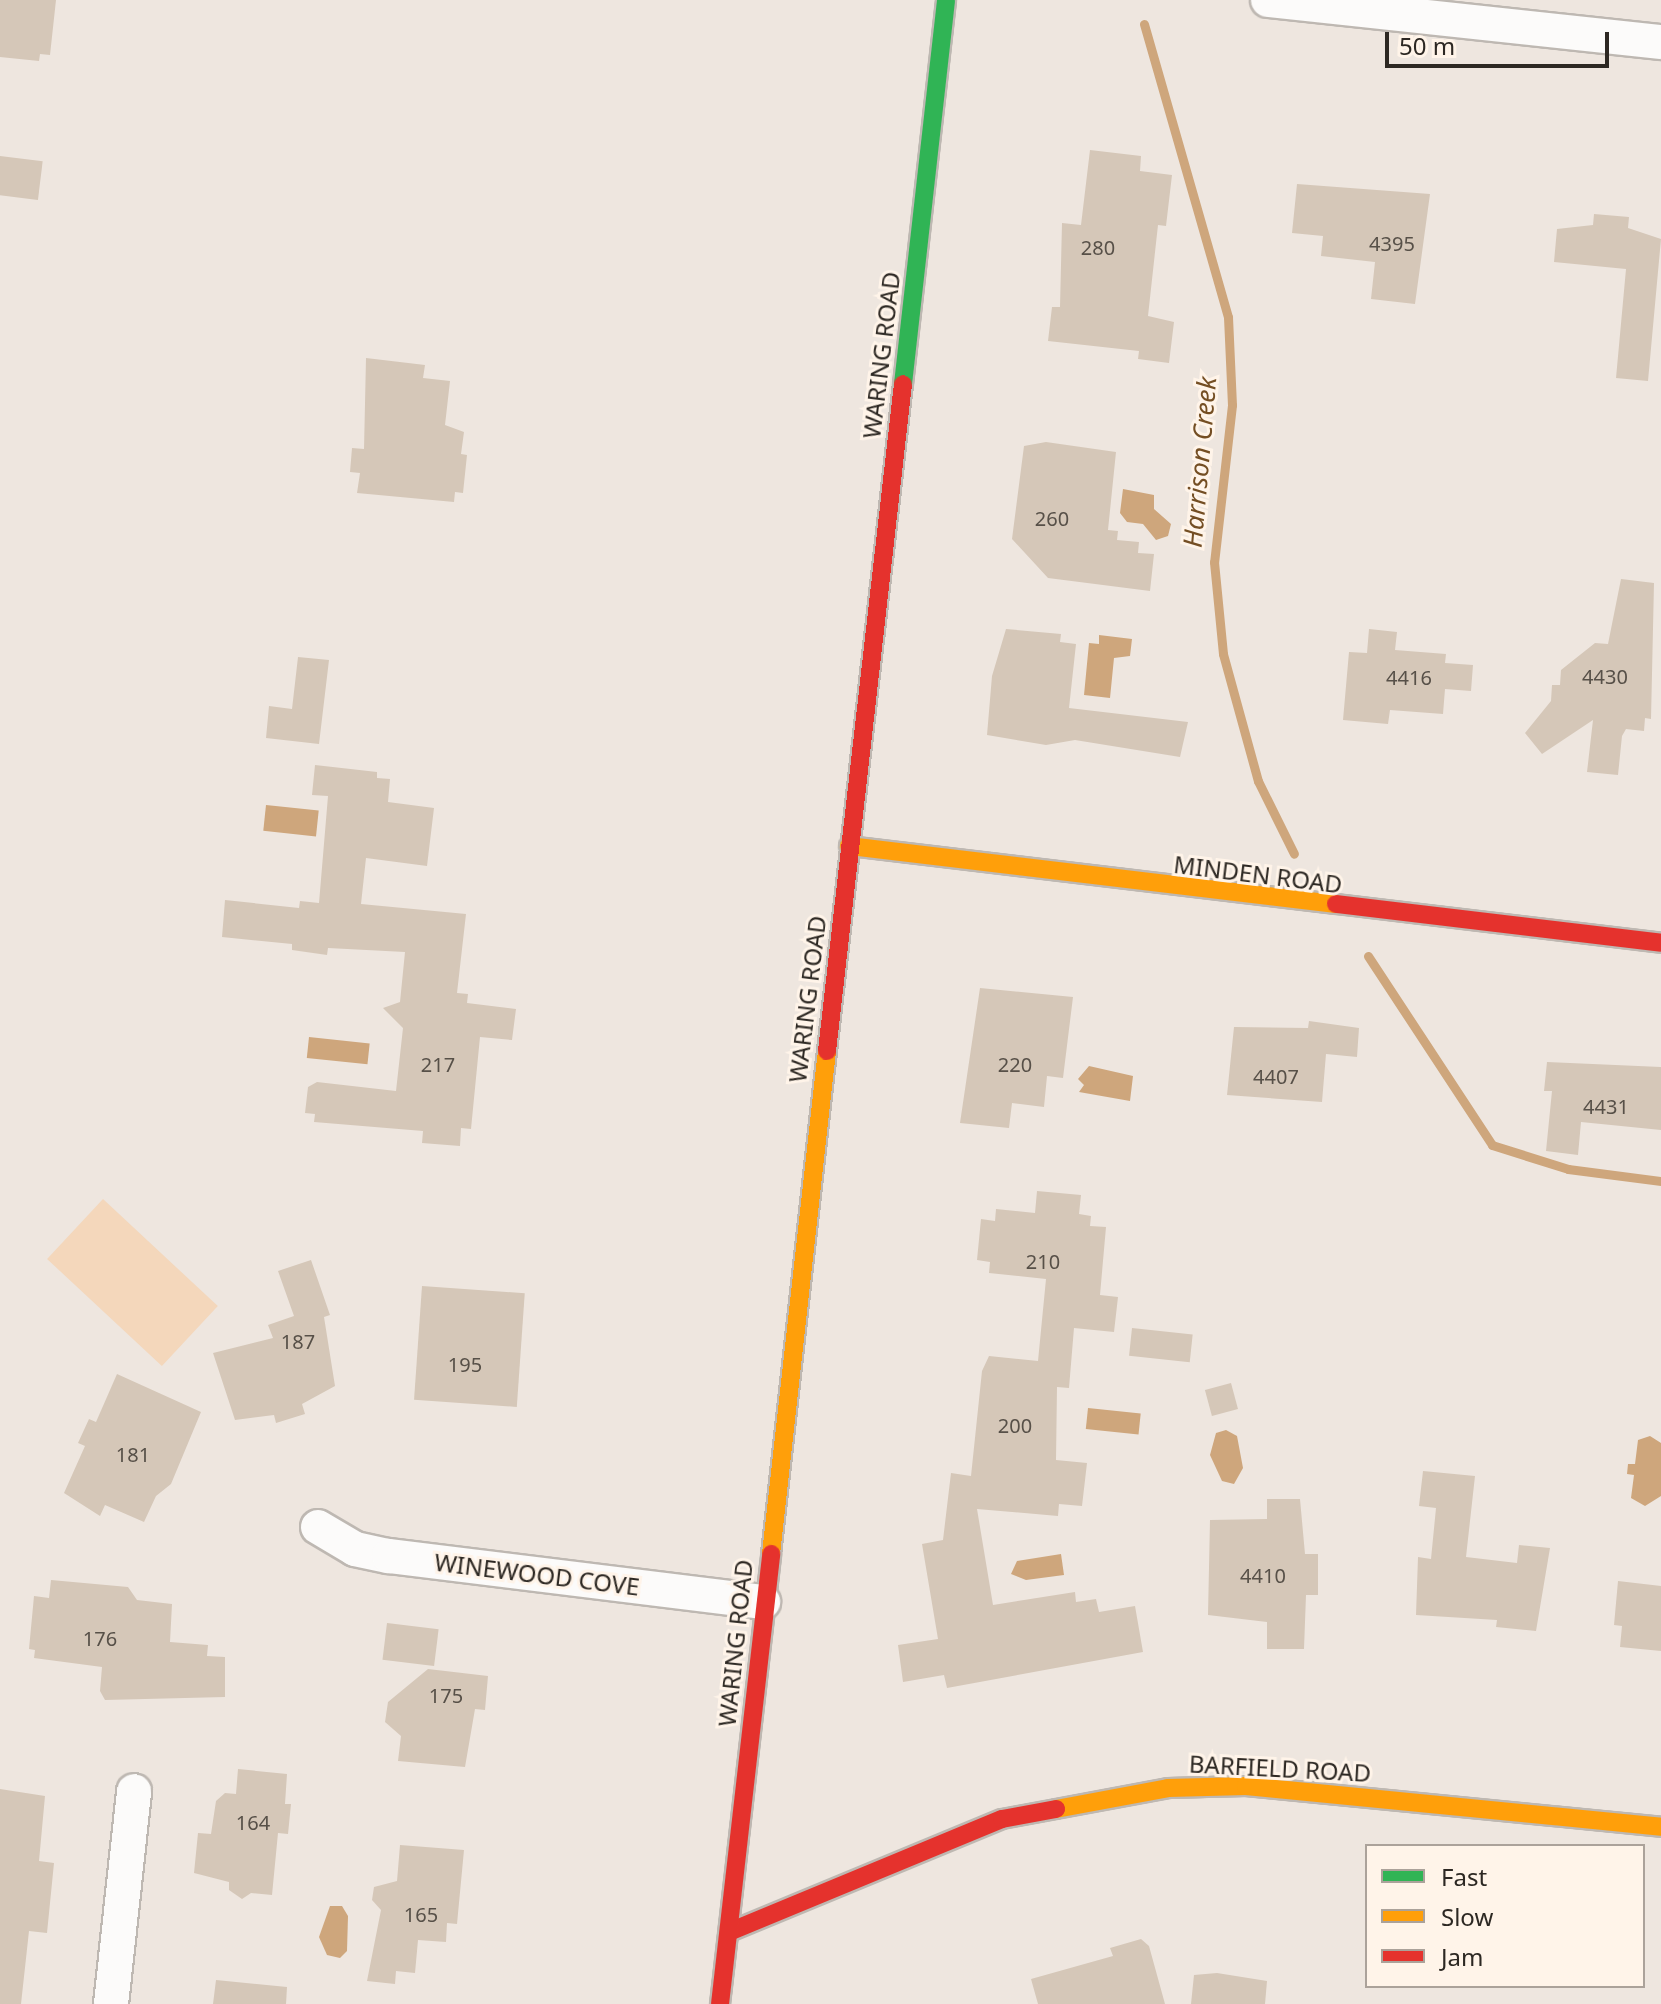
<!DOCTYPE html>
<html>
<head>
<meta charset="utf-8">
<style>
	body { margin:0 }
	#map { position:relative; width:1661px; height:2004px; overflow:hidden; background:#eee6df; font-family:"Noto Sans",sans-serif }
	div>[style] { position:absolute }
	[style*='--x'] { left:calc(var(--x)*1px); top:calc(var(--y)*1px); width:calc(var(--w)*1px); rotate:calc(var(--a)*1deg) }
	.green>* { inset:0; background:#f4d7bb; transform-origin:0 0 }
	.water>* { inset:0; background:#cea67c; transform-origin:0 0 }
	.stream>* { height:9px; margin:-4.5px; padding:0 4.5px; transform-origin:4.5px; border-radius:4.5px; background:#cea67c }
	.building>* { inset:0; background:#d5c7b8; transform-origin:0 0 }
	.roads { filter:drop-shadow(2px 0 #beb8b2) drop-shadow(-2px 0 #beb8b2) drop-shadow(0 2px #beb8b2) drop-shadow(0 -2px #beb8b2) }
	.street>* { height:34px; margin:-17px; padding:0 17px; transform-origin:17px; border-radius:17px; background:#fcfbfa }
	.fast>* { height:18px; margin:-9px; padding:0 9px; transform-origin:9px; border-radius:9px; background:#30b455 }
	.slow>* { height:18px; margin:-9px; padding:0 9px; transform-origin:9px; border-radius:9px; background:#ff9f0a }
	.jam>* { height:18px; margin:-9px; padding:0 9px; transform-origin:9px; border-radius:9px; background:#e5322d }
	span { translate:-50% -50%; white-space:nowrap; text-align:center; line-height:1.15; -webkit-text-stroke:6px #fff4e9; paint-order:stroke }
	.number-label { font-size:20px; color:#575048 }
	.number-label span { -webkit-text-stroke-width:0 }
	.street-label { font-size:24px; color:#2d2823 }
	.water-label { font-size:26px; color:#744e23; font-style:italic }
	.legend { position:absolute; left:1365px; top:1844px; width:280px; height:144px; box-sizing:border-box; background:#fff4e9; border:2px solid #aba29a; margin:0; padding:10px 14px; list-style:none; font-size:24px; color:#2d2823 }
	.legend li { display:flex; align-items:center; gap:16px; height:40px }
	.legend b { width:40px; border:2px solid #aba29a }
	.scale { position:absolute; left:1385px; top:32px; width:224px; height:36px; box-sizing:border-box; border:4px solid #2d2823; border-top:0; padding-left:10px; font-size:24px; line-height:28px; white-space:nowrap; color:#2d2823; -webkit-text-stroke:6px #fff4e9; paint-order:stroke }
</style>
</head>
<body>
<div id="map">
	<div class="green">
		<i style="left:103px;top:1199px;width:157px;height:82px;rotate:43deg"></i>
	</div>
	<div class="water">
		<i style="clip-path:polygon(1123px 489px,1154px 495px,1154px 509px,1171px 524px,1168px 536px,1156px 540px,1143px 524px,1127px 522px,1120px 513px)"></i>
		<i style="clip-path:polygon(1099px 635px,1132px 639px,1130px 656px,1114px 658px,1110px 698px,1084px 695px,1089px 643px,1099px 644px)"></i>
		<i style="left:266px;top:805px;width:53px;height:26px;rotate:6deg"></i>
		<i style="left:309px;top:1037px;width:61px;height:21px;rotate:6deg"></i>
		<i style="clip-path:polygon(1089px 1066px,1133px 1076px,1130px 1101px,1079px 1092px,1084px 1085px,1078px 1079px)"></i>
		<i style="left:1088px;top:1408px;width:53px;height:21px;rotate:6deg"></i>
		<i style="clip-path:polygon(1226px 1430px,1237px 1436px,1243px 1468px,1234px 1484px,1222px 1481px,1210px 1455px,1216px 1433px)"></i>
		<i style="clip-path:polygon(1650px 1436px,1661px 1443px,1661px 1496px,1645px 1506px,1631px 1498px,1634px 1475px,1627px 1474px,1628px 1464px,1635px 1464px,1638px 1440px)"></i>
		<i style="clip-path:polygon(1061px 1554px,1064px 1575px,1026px 1580px,1011px 1574px,1017px 1561px)"></i>
		<i style="clip-path:polygon(330px 1906px,342px 1906px,348px 1916px,347px 1951px,340px 1958px,327px 1955px,319px 1937px)"></i>
	</div>
	<div class="stream">
		<i style="--x:1144;--y:24;--w:305;--a:74"></i>
		<i style="--x:1228;--y:317;--w:88;--a:87.4"></i>
		<i style="--x:1232;--y:405;--w:158;--a:96.5"></i>
		<i style="--x:1214;--y:562;--w:92;--a:84.4"></i>
		<i style="--x:1223;--y:654;--w:132;--a:74.6"></i>
		<i style="--x:1258;--y:781;--w:81;--a:63.7"></i>
		<i style="--x:1368;--y:956;--w:226;--a:56.7"></i>
		<i style="--x:1492;--y:1145;--w:80;--a:17.5"></i>
		<i style="--x:1568;--y:1169;--w:94;--a:7.4"></i>
	</div>
	<div class="building">
		<i style="clip-path:polygon(0 0,56px 0,50px 55px,40px 54px,39px 61px,0 57px)"></i>
		<i style="clip-path:polygon(1090px 150px,1141px 156px,1140px 171px,1172px 175px,1166px 226px,1158px 225px,1148px 316px,1174px 322px,1169px 363px,1138px 359px,1139px 351px,1048px 341px,1052px 307px,1060px 307px,1062px 223px,1081px 225px)"></i>
		<i style="left:0;top:156px;width:43px;height:39px;rotate:7deg"></i>
		<i style="clip-path:polygon(1297px 184px,1430px 194px,1415px 304px,1371px 299px,1375px 262px,1321px 256px,1323px 236px,1292px 233px)"></i>
		<i style="clip-path:polygon(1594px 214px,1629px 217px,1628px 228px,1661px 239px,1648px 381px,1616px 378px,1626px 269px,1554px 262px,1557px 229px,1593px 225px)"></i>
		<i style="clip-path:polygon(366px 358px,425px 365px,423px 378px,450px 381px,445px 425px,464px 432px,461px 454px,467px 455px,463px 493px,455px 492px,454px 502px,357px 493px,360px 473px,350px 472px,352px 448px,364px 449px)"></i>
		<i style="clip-path:polygon(1046px 442px,1116px 452px,1108px 530px,1118px 531px,1117px 540px,1139px 542px,1138px 553px,1154px 554px,1150px 591px,1048px 578px,1012px 539px,1024px 446px)"></i>
		<i style="clip-path:polygon(1621px 579px,1654px 583px,1651px 719px,1645px 718px,1644px 731px,1626px 729px,1622px 736px,1618px 775px,1587px 772px,1593px 720px,1542px 754px,1525px 733px,1551px 701px,1552px 685px,1560px 685px,1561px 670px,1595px 643px,1608px 644px)"></i>
		<i style="clip-path:polygon(1006px 629px,1061px 634px,1060px 642px,1076px 644px,1069px 708px,1188px 722px,1180px 757px,1075px 740px,1046px 745px,987px 735px,992px 676px)"></i>
		<i style="clip-path:polygon(1369px 629px,1397px 632px,1395px 650px,1446px 654px,1445px 663px,1473px 665px,1471px 691px,1445px 689px,1443px 714px,1390px 710px,1388px 724px,1343px 720px,1349px 652px,1367px 653px)"></i>
		<i style="clip-path:polygon(298px 657px,329px 660px,319px 744px,266px 738px,269px 706px,292px 709px)"></i>
		<i style="clip-path:polygon(315px 765px,377px 772px,377px 778px,390px 779px,388px 802px,434px 808px,427px 866px,366px 858px,361px 904px,466px 914px,457px 993px,468px 994px,467px 1003px,516px 1009px,512px 1040px,480px 1037px,471px 1129px,461px 1128px,460px 1146px,422px 1143px,423px 1131px,314px 1122px,315px 1114px,305px 1113px,308px 1087px,317px 1082px,396px 1091px,403px 1028px,383px 1008px,400px 1002px,405px 952px,328px 948px,327px 955px,292px 950px,292px 944px,222px 937px,225px 900px,299px 908px,300px 901px,319px 903px,328px 796px,312px 795px)"></i>
		<i style="clip-path:polygon(980px 988px,1073px 997px,1063px 1078px,1047px 1076px,1044px 1107px,1012px 1103px,1009px 1128px,960px 1123px)"></i>
		<i style="clip-path:polygon(1309px 1021px,1359px 1028px,1357px 1057px,1326px 1054px,1322px 1102px,1227px 1095px,1234px 1027px,1308px 1028px)"></i>
		<i style="clip-path:polygon(1547px 1062px,1661px 1067px,1661px 1130px,1581px 1122px,1578px 1155px,1546px 1151px,1552px 1091px,1544px 1091px)"></i>
		<i style="clip-path:polygon(1037px 1191px,1081px 1195px,1079px 1214px,1091px 1216px,1090px 1226px,1106px 1227px,1100px 1295px,1118px 1297px,1114px 1332px,1074px 1328px,1069px 1388px,1057px 1387px,1056px 1460px,1087px 1463px,1082px 1506px,1059px 1504px,1058px 1516px,977px 1509px,993px 1605px,1075px 1592px,1076px 1602px,1096px 1599px,1099px 1612px,1135px 1606px,1143px 1652px,947px 1688px,944px 1675px,903px 1682px,898px 1645px,938px 1639px,922px 1544px,943px 1540px,951px 1473px,971px 1476px,982px 1371px,989px 1356px,1038px 1361px,1046px 1279px,989px 1273px,990px 1262px,977px 1260px,981px 1219px,995px 1221px,996px 1209px,1035px 1213px)"></i>
		<i style="clip-path:polygon(311px 1260px,330px 1315px,324px 1317px,335px 1386px,302px 1404px,305px 1414px,276px 1423px,274px 1415px,235px 1420px,213px 1353px,273px 1338px,268px 1325px,294px 1316px,278px 1271px)"></i>
		<i style="left:422px;top:1286px;width:103px;height:114px;rotate:4deg"></i>
		<i style="left:1132px;top:1328px;width:61px;height:28px;rotate:6deg"></i>
		<i style="clip-path:polygon(117px 1374px,201px 1412px,171px 1484px,156px 1496px,144px 1522px,105px 1505px,100px 1516px,64px 1493px,85px 1446px,78px 1443px,89px 1419px,96px 1422px)"></i>
		<i style="left:1231px;top:1383px;width:27px;height:27px;rotate:75deg"></i>
		<i style="clip-path:polygon(1423px 1471px,1475px 1476px,1466px 1557px,1517px 1563px,1519px 1545px,1550px 1548px,1536px 1631px,1496px 1627px,1497px 1620px,1416px 1615px,1418px 1557px,1431px 1559px,1436px 1508px,1419px 1506px)"></i>
		<i style="clip-path:polygon(1267px 1499px,1300px 1499px,1305px 1554px,1318px 1554px,1318px 1595px,1306px 1595px,1304px 1649px,1267px 1649px,1267px 1622px,1208px 1615px,1210px 1520px,1267px 1519px)"></i>
		<i style="clip-path:polygon(51px 1580px,128px 1587px,137px 1600px,172px 1604px,170px 1642px,208px 1645px,207px 1656px,225px 1657px,225px 1697px,105px 1700px,100px 1691px,102px 1667px,34px 1658px,35px 1650px,29px 1649px,34px 1596px,49px 1598px)"></i>
		<i style="clip-path:polygon(1618px 1581px,1661px 1586px,1661px 1651px,1620px 1647px,1622px 1626px,1614px 1625px)"></i>
		<i style="left:387px;top:1623px;width:52px;height:37px;rotate:7deg"></i>
		<i style="clip-path:polygon(428px 1669px,488px 1676px,485px 1710px,475px 1709px,465px 1767px,398px 1761px,401px 1736px,385px 1722px,388px 1702px)"></i>
		<i style="clip-path:polygon(238px 1769px,287px 1774px,285px 1804px,291px 1804px,288px 1834px,278px 1833px,272px 1895px,251px 1893px,242px 1899px,229px 1890px,229px 1882px,194px 1873px,198px 1833px,211px 1834px,216px 1801px,225px 1793px,236px 1794px)"></i>
		<i style="clip-path:polygon(0 1789px,45px 1796px,39px 1861px,54px 1863px,47px 1933px,29px 1931px,21px 2004px,0 2004px)"></i>
		<i style="clip-path:polygon(400px 1845px,464px 1850px,457px 1924px,447px 1923px,446px 1942px,418px 1940px,415px 1973px,396px 1971px,395px 1984px,367px 1981px,381px 1910px,372px 1900px,374px 1887px,397px 1881px)"></i>
		<i style="clip-path:polygon(1141px 1939px,1149px 1946px,1165px 2004px,1038px 2004px,1031px 1979px,1113px 1956px,1110px 1948px)"></i>
		<i style="clip-path:polygon(1217px 1973px,1267px 1981px,1265px 2004px,1191px 2004px,1194px 1975px)"></i>
		<i style="clip-path:polygon(216px 1980px,287px 1987px,286px 2004px,213px 2004px)"></i>
	</div>
	<div class="roads">
		<div class="street">
			<i style="--x:1268;--y:0;--w:395;--a:6.1"></i>
			<i style="--x:318;--y:1527;--w:43;--a:30.7"></i>
			<i style="--x:355;--y:1549;--w:35;--a:12"></i>
			<i style="--x:389;--y:1556;--w:377;--a:7"></i>
			<i style="--x:111;--y:2004;--w:214;--a:-83.8"></i>
		</div>
		<div class="fast">
			<i style="--x:903;--y:384;--w:386;--a:-83.6"></i>
		</div>
		<div class="slow">
			<i style="--x:849;--y:846;--w:490;--a:6.8"></i>
			<i style="--x:771;--y:1554;--w:506;--a:-83.65"></i>
			<i style="--x:1056;--y:1809;--w:114;--a:-10.6"></i>
			<i style="--x:1168;--y:1788;--w:78;--a:-1.5"></i>
			<i style="--x:1246;--y:1786;--w:417;--a:5.6"></i>
		</div>
		<div class="jam">
			<i style="--x:1336;--y:904;--w:327;--a:6.8"></i>
			<i style="--x:827;--y:1051;--w:671;--a:-83.5"></i>
			<i style="--x:729;--y:1932;--w:295;--a:-22.5"></i>
			<i style="--x:1002;--y:1819;--w:55;--a:-10.5"></i>
			<i style="--x:720;--y:2004;--w:453;--a:-83.5"></i>
		</div>
	</div>
	<div class="number-label">
		<span style="left:1392px;top:243px">4395</span>
		<span style="left:1098px;top:247px">280</span>
		<span style="left:1052px;top:518px">260</span>
		<span style="left:1605px;top:676px">4430</span>
		<span style="left:1409px;top:677px">4416</span>
		<span style="left:438px;top:1064px">217</span>
		<span style="left:1015px;top:1064px">220</span>
		<span style="left:1276px;top:1076px">4407</span>
		<span style="left:1606px;top:1106px">4431</span>
		<span style="left:1043px;top:1261px">210</span>
		<span style="left:298px;top:1341px">187</span>
		<span style="left:465px;top:1364px">195</span>
		<span style="left:1015px;top:1425px">200</span>
		<span style="left:133px;top:1454px">181</span>
		<span style="left:1263px;top:1575px">4410</span>
		<span style="left:100px;top:1638px">176</span>
		<span style="left:446px;top:1695px">175</span>
		<span style="left:253px;top:1822px">164</span>
		<span style="left:421px;top:1914px">165</span>
	</div>
	<div class="street-label">
		<span style="left:881px;top:355px;rotate:-83deg">WARING ROAD</span>
		<span style="left:1258px;top:874px;rotate:7deg">MINDEN ROAD</span>
		<span style="left:807px;top:999px;rotate:-83deg">WARING ROAD</span>
		<span style="left:537px;top:1574px;rotate:7deg">WINEWOOD COVE</span>
		<span style="left:735px;top:1643px;rotate:-84deg">WARING ROAD</span>
		<span style="left:1280px;top:1768px;rotate:3deg">BARFIELD ROAD</span>
	</div>
	<div class="water-label">
		<span style="left:1200px;top:462px;rotate:-85deg">Harrison Creek</span>
	</div>
	<ul class="legend">
	<li><b style="height:10px;background:#30b455"></b>Fast</li>
	<li><b style="height:10px;background:#ff9f0a"></b>Slow</li>
	<li><b style="height:10px;background:#e5322d"></b>Jam</li>
	</ul>
	<div class="scale">50 m</div>
</div>
</body>
</html>
